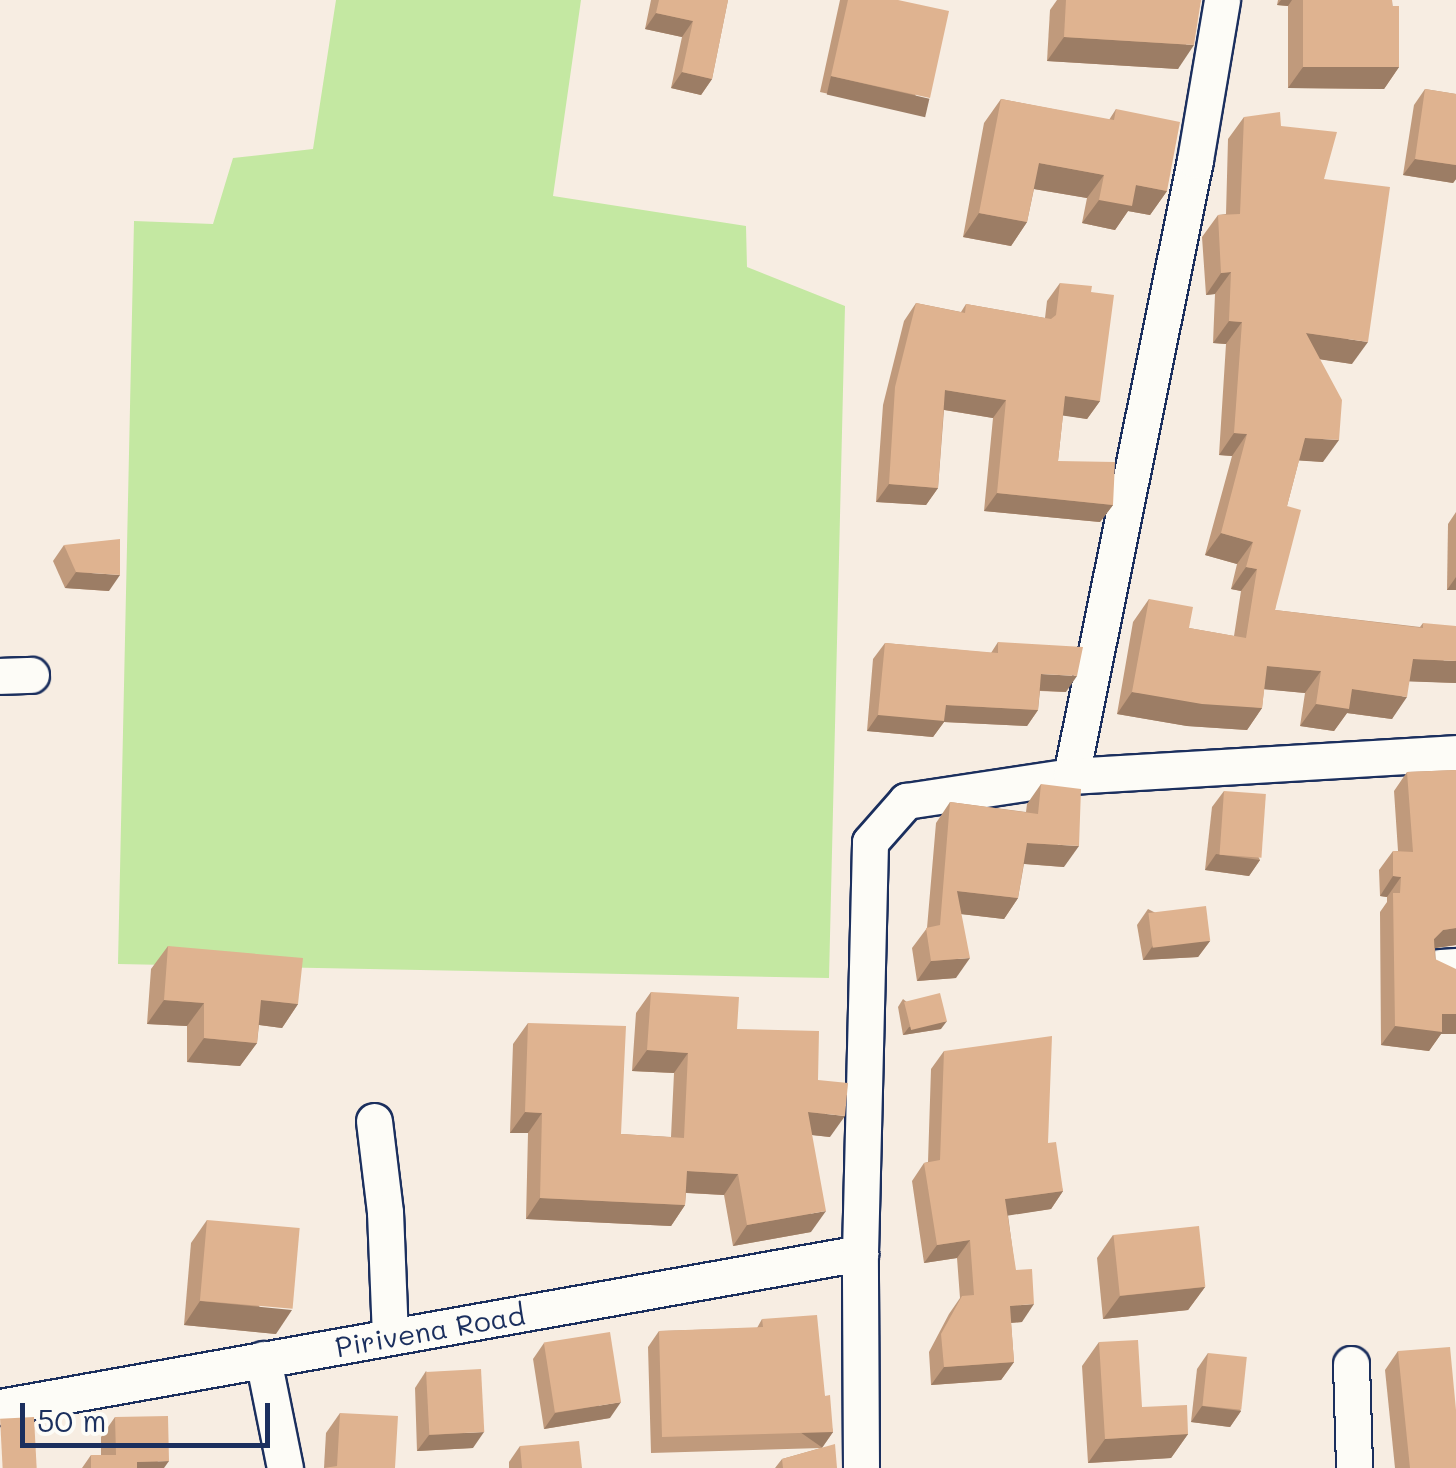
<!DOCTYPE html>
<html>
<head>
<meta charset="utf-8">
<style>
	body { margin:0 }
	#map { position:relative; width:1456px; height:1468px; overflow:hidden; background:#f7ede2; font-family:Mali,sans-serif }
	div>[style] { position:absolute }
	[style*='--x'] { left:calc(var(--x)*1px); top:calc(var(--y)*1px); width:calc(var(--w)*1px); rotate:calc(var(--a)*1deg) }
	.green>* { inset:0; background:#c4e8a2 }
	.roads { filter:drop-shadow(2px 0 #1b2f5e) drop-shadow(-2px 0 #1b2f5e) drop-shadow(0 2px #1b2f5e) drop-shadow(0 -2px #1b2f5e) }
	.minor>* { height:35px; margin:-17.5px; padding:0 17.5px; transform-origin:17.5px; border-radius:17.5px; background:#fdfcf7 }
	.wall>* { inset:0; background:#c09a7c }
	.shaded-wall>* { inset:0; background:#9c7d65; transform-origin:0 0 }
	.building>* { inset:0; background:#dfb390; transform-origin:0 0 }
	span { translate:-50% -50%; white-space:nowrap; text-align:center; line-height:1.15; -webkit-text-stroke:8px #fdfcf7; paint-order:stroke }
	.street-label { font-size:28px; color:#1b2f5e }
	.scale { position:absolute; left:20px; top:1403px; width:250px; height:45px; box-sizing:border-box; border:5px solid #1b2f5e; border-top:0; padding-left:12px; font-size:30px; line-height:35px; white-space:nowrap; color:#1b2f5e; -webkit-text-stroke:8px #fdfcf7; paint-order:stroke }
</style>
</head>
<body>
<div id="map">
	<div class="green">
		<i style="clip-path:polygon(336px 0,581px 0,553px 196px,746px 226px,747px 267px,845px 306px,829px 978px,118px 964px,134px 221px,213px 224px,233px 158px,313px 149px)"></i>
	</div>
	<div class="roads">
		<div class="minor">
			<i style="--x:0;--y:676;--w:31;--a:-2"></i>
			<i style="--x:1071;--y:776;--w:628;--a:-78.62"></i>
			<i style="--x:1195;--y:160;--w:162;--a:-80.4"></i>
			<i style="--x:1440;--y:967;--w:16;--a:-4"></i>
			<i style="--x:374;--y:1121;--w:92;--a:83.1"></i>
			<i style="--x:385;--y:1212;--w:125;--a:87.7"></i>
			<i style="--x:263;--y:1359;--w:111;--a:78.6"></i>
			<i style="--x:1351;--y:1364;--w:104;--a:88.3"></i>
			<i style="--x:0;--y:1407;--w:874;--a:-10.15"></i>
			<i style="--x:861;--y:1468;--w:215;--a:-90.3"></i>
			<i style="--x:860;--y:1253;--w:411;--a:-88.6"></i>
			<i style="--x:870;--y:842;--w:55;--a:-48.7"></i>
			<i style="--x:906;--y:801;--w:167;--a:-8.6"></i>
			<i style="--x:1071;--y:776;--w:386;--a:-3.4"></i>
		</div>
	</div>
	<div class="wall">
		<i style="clip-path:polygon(651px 0,728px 0,712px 79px,701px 95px,671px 88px,682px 37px,645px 29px)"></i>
		<i style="clip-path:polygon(840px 0,898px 0,919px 114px,820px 92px)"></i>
		<i style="clip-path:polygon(1057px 0,1201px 0,1178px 69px,1047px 61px,1050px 10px)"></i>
		<i style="clip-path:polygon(1278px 0,1392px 0,1399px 67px,1384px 89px,1288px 88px,1288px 6px,1277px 5px)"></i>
		<i style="clip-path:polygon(1425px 89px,1456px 94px,1456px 179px,1453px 183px,1403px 175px,1414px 105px)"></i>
		<i style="clip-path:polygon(1001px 99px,1109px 120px,1116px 109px,1167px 191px,1150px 215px,1128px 211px,1115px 230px,1082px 223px,1087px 198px,1034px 189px,1027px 222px,1011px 246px,963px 237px,984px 123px)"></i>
		<i style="clip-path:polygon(1244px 117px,1281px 126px,1324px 179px,1352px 364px,1320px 359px,1323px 462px,1299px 460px,1287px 506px,1275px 610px,1420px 627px,1423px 623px,1456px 683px,1409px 681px,1392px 719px,1347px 713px,1334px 731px,1300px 726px,1305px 693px,1264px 689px,1262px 708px,1247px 730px,1187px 726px,1117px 714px,1133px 622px,1149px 599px,1189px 628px,1234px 636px,1241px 591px,1231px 589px,1237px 564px,1205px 555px,1232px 456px,1219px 455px,1226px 344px,1213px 343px,1215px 294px,1206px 295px,1202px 237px,1218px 215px,1226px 214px,1228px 139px)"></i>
		<i style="clip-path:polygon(1060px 283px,1100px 401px,1087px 419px,1063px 415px,1058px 461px,1113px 505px,1100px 522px,984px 511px,993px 418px,944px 410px,938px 488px,926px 505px,876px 502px,883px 405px,904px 321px,916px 303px,961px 312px,966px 304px,1045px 318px,1047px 301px)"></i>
		<i style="clip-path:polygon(1456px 512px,1456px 590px,1447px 590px,1448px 524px)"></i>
		<i style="clip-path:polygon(64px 545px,109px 591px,65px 588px,53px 561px)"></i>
		<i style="clip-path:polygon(998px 642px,1066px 692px,1040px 691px,1038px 710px,1027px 726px,944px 722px,933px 737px,867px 731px,873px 659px,885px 643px,991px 653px)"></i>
		<i style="clip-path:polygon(1456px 770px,1456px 945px,1435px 948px,1441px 1034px,1429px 1051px,1381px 1045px,1380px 912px,1387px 902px,1387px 897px,1380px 896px,1379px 870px,1393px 851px,1398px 851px,1394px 791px,1407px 772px)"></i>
		<i style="clip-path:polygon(1041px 784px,1064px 867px,1024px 864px,1018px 898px,1004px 919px,961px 914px,956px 978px,917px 981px,912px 948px,927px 928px,936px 823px,950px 802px,1026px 812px,1027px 804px)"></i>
		<i style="clip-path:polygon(1224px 791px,1260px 860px,1249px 876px,1205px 870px,1212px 807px)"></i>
		<i style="clip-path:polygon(1148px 909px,1210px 941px,1198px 957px,1143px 960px,1137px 925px)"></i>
		<i style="clip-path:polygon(168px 946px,298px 1004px,282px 1028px,259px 1025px,257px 1043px,240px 1066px,187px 1062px,187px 1026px,147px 1024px,151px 969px)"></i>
		<i style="clip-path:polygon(651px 992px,737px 1029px,818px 1080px,830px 1137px,812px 1135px,811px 1232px,733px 1246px,724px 1195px,686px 1193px,685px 1205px,671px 1226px,526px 1219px,528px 1133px,510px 1133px,513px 1044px,528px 1023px,621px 1134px,671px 1137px,674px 1073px,632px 1071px,636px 1013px)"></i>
		<i style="clip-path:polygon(903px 999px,941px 1029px,903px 1035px,898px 1007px)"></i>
		<i style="clip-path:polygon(944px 1051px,1048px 1143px,1063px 1191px,1051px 1209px,1008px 1215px,1022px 1322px,1011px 1323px,1014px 1362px,1001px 1380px,931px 1385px,929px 1352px,949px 1314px,960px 1298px,957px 1258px,924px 1263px,912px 1181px,924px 1163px,928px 1162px,931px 1069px)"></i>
		<i style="clip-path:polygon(207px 1220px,276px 1334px,184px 1325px,191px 1243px)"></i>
		<i style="clip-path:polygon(1113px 1235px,1205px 1287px,1188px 1310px,1103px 1319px,1097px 1258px)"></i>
		<i style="clip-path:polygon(762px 1319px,825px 1396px,833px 1432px,822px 1448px,837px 1468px,775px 1468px,782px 1459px,821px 1448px,651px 1453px,648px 1347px,659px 1331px,757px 1328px)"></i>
		<i style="clip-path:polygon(1099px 1342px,1142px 1407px,1188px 1434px,1171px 1458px,1088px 1463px,1082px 1366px)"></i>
		<i style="clip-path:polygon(544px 1343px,610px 1418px,544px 1429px,533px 1359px)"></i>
		<i style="clip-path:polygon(1398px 1351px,1456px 1468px,1395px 1468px,1385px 1370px)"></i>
		<i style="clip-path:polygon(1208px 1353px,1241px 1411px,1230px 1427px,1191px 1422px,1197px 1369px)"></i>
		<i style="clip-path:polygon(426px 1371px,473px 1448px,417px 1451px,415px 1388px)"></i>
		<i style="clip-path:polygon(340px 1413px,395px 1468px,324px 1468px,326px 1433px)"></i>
		<i style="clip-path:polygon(115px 1417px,164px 1468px,82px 1468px,91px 1455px,101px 1455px,101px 1437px)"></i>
		<i style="clip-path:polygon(520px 1446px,582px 1468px,509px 1468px,509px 1462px)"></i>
	</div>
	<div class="shaded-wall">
		<i style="clip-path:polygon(1281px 0,1292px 0,1288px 6px,1277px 5px)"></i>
		<i style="clip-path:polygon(656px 13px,693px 21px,682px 37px,645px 29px)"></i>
		<i style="clip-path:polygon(1064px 37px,1194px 45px,1178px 69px,1047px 61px)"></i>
		<i style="clip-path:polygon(1303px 67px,1399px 67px,1384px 89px,1288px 88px)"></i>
		<i style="clip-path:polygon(682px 72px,712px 79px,701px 95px,671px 88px)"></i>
		<i style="left:831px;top:76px;width:101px;height:19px;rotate:13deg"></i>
		<i style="clip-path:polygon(1415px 159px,1456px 165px,1456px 179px,1453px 183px,1403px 175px)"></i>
		<i style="clip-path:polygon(1039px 163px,1104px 175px,1087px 198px,1022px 187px)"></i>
		<i style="clip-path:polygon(1136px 185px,1167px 191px,1150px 215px,1128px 211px,1115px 230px,1082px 223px,1099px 200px)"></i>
		<i style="clip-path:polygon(979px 213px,1027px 222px,1011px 246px,963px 237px)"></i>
		<i style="clip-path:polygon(1231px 272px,1215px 294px,1206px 295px,1221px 273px)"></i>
		<i style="clip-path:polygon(1229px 321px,1242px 322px,1226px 344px,1213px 343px)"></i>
		<i style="clip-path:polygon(1306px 333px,1368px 342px,1352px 364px,1290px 355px)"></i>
		<i style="clip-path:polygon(945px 390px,1006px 400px,993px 418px,933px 408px)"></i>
		<i style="clip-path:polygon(1065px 396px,1100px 401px,1087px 419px,1052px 414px)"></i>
		<i style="clip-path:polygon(1234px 433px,1247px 434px,1232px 456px,1219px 455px)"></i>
		<i style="clip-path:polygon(1305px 438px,1339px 440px,1323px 462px,1290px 460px)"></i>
		<i style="clip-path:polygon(889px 484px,938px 488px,926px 505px,876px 502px)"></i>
		<i style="clip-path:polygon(997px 493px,1113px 505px,1100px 522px,984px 511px)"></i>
		<i style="clip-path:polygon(1221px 533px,1253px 542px,1237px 564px,1205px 555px)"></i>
		<i style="clip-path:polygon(1246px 567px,1257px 569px,1241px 591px,1231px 589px)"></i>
		<i style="clip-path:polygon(76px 572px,120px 575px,109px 591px,65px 588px)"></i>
		<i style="clip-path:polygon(1456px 577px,1456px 590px,1447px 590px)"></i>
		<i style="clip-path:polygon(1413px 659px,1456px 661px,1456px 683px,1397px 681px)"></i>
		<i style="clip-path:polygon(1267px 666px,1321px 671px,1305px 693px,1251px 688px)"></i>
		<i style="clip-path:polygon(1041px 674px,1077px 676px,1066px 692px,1029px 690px)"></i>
		<i style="clip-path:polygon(1352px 689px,1407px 697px,1392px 719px,1347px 713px,1334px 731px,1300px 726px,1316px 704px)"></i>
		<i style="clip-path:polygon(1132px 692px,1262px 708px,1247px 730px,1187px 726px,1117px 714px)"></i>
		<i style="clip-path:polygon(946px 705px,1038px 710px,1027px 726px,944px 722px,933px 737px,867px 731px,878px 715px)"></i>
		<i style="clip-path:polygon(1027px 843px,1079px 846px,1064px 867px,1013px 863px)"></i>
		<i style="clip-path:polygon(1216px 854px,1260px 860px,1249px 876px,1205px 870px)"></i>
		<i style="clip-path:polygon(1393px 876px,1401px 877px,1387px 897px,1380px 896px)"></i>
		<i style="clip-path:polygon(957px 891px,1018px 898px,1004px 919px,943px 912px)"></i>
		<i style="clip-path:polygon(1456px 928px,1456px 945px,1429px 949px,1434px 939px,1443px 930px)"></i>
		<i style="clip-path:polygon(1210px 941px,1198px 957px,1143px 960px,1154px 944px)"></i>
		<i style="clip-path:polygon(970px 958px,956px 978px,917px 981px,931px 961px)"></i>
		<i style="clip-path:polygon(164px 1000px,204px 1003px,187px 1026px,147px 1024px)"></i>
		<i style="clip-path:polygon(261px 1000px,298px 1004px,282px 1028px,245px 1023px)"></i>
		<i style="clip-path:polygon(1442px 1014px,1456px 1014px,1456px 1034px,1441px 1034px,1429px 1051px,1381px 1045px,1395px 1026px)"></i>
		<i style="clip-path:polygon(947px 1021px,941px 1029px,903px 1035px,909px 1027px)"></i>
		<i style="clip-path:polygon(204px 1038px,257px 1043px,240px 1066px,187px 1062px)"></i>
		<i style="clip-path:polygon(647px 1050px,688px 1053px,674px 1073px,632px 1071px)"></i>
		<i style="clip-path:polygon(525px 1112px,542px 1113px,528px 1133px,510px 1133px)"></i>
		<i style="clip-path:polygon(808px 1112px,845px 1116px,830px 1137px,794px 1133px)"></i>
		<i style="clip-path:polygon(687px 1171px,738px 1174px,724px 1195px,673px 1192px)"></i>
		<i style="clip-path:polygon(1063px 1191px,1051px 1209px,993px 1218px,1005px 1199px)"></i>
		<i style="clip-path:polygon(540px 1198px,685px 1205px,671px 1226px,526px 1219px)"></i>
		<i style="clip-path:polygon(826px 1211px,811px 1232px,733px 1246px,747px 1225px)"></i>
		<i style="clip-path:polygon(970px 1240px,957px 1258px,924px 1263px,937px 1245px)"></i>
		<i style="clip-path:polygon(1205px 1287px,1188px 1310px,1103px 1319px,1120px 1296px)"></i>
		<i style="clip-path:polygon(200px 1301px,292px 1310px,276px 1334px,184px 1325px)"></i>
		<i style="clip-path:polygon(1034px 1304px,1022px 1322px,997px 1324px,1010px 1306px)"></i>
		<i style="clip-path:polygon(1014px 1362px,1001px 1380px,931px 1385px,944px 1367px)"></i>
		<i style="clip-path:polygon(621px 1402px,610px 1418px,544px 1429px,555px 1413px)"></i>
		<i style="clip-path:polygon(1202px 1406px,1241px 1411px,1230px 1427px,1191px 1422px)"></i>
		<i style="clip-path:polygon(484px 1432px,473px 1448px,417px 1451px,429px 1435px)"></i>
		<i style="left:833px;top:1432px;width:19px;height:171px;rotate:125deg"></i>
		<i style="clip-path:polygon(1188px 1434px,1171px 1458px,1088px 1463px,1105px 1439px)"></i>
		<i style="clip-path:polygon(169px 1461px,164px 1468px,132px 1468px,137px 1462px)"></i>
	</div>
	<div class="building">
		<i style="clip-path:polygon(659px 0,728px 0,712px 79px,682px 72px,693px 21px,656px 13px)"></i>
		<i style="clip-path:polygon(848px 0,898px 0,949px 11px,930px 98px,831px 76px)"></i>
		<i style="clip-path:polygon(1066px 0,1201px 0,1194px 45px,1064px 37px)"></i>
		<i style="clip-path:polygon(1303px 0,1392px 0,1392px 6px,1399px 6px,1399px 67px,1303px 67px)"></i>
		<i style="clip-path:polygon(1425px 89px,1456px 94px,1456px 165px,1415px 159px)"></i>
		<i style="clip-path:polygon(1001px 99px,1114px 120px,1116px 109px,1180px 122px,1167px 191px,1136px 185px,1132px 206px,1099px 200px,1104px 175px,1039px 163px,1027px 222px,979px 213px)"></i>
		<i style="clip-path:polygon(1280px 112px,1281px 126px,1337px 132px,1324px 179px,1390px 187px,1368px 342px,1306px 333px,1342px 400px,1339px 440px,1305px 438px,1287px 506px,1301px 510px,1275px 610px,1423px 628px,1423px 623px,1456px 626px,1456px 661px,1413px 659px,1407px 697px,1352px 689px,1349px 709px,1316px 704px,1321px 671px,1267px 666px,1262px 708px,1202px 704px,1132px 692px,1149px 599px,1193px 607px,1189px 628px,1246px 638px,1257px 569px,1246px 567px,1253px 542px,1221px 533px,1247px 434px,1234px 433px,1242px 322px,1229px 321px,1231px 272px,1221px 273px,1218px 215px,1240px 214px,1244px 117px)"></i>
		<i style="clip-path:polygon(1060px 283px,1092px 286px,1091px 292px,1114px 295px,1100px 401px,1065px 396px,1058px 461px,1115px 462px,1113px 505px,997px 493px,1006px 400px,945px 390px,938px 488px,889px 484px,895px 387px,916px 303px,965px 313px,966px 304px,1051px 319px,1056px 315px)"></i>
		<i style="clip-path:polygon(120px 539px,120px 575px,76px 572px,64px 545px)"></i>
		<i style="clip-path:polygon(998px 642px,1083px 647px,1077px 676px,1041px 674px,1038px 710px,946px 705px,944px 721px,878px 715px,885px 643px,998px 653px)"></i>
		<i style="clip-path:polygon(1456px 770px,1456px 928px,1443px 930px,1434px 939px,1435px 959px,1456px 969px,1456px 1014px,1442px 1014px,1442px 1032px,1395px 1026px,1393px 893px,1400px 893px,1401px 877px,1393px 876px,1393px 851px,1413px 852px,1407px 772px)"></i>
		<i style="clip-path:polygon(1041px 784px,1081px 789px,1079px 846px,1027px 843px,1018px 898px,957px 891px,970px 958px,931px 961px,926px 928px,940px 925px,950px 802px,1038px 814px)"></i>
		<i style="left:1224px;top:791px;width:42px;height:64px;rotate:4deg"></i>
		<i style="left:1206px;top:906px;width:35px;height:58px;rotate:83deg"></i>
		<i style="clip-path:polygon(168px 946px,303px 958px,298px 1004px,261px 1000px,257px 1043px,204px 1038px,204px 1003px,164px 1000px)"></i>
		<i style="clip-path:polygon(651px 992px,739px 997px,737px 1029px,819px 1031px,818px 1080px,848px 1083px,845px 1116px,808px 1112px,826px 1211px,747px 1225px,738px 1174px,687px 1171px,685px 1205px,540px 1198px,542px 1113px,525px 1112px,528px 1023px,626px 1026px,621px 1134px,684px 1138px,688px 1053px,647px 1050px)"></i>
		<i style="left:940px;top:993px;width:29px;height:37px;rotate:76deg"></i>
		<i style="clip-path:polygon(1052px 1036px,1048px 1143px,1056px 1142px,1063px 1191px,1005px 1199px,1016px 1270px,1032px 1269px,1034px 1304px,1010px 1306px,1014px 1362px,944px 1367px,941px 1334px,962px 1296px,974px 1295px,970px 1240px,937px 1245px,924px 1163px,940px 1160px,944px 1051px)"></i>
		<i style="left:207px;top:1220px;width:93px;height:81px;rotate:5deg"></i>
		<i style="left:1199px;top:1226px;width:61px;height:86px;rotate:84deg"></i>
		<i style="clip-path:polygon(817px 1315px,825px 1396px,830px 1395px,833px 1432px,662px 1437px,659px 1331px,763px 1327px,762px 1319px)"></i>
		<i style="left:610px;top:1332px;width:71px;height:67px;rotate:81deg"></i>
		<i style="clip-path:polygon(1138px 1340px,1142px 1407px,1187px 1405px,1188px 1434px,1105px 1439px,1099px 1342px)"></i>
		<i style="clip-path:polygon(1450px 1347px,1456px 1410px,1456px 1468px,1410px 1468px,1398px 1351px)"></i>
		<i style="left:1208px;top:1353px;width:39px;height:53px;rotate:6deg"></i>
		<i style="left:481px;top:1369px;width:63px;height:55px;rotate:87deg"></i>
		<i style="clip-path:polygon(340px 1413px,398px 1416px,395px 1468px,324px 1468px,337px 1466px)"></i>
		<i style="clip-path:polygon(168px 1416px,169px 1461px,137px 1462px,137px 1468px,91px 1468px,91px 1455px,116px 1455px,115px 1417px)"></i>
		<i style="left:34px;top:1417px;width:51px;height:34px;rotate:87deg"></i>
		<i style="clip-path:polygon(579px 1441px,582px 1468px,522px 1468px,520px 1446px)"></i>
		<i style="clip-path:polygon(835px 1444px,837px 1468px,783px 1468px,782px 1459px)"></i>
	</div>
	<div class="street-label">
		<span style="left:430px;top:1330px;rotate:-10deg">Pirivena Road</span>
	</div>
	<div class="scale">50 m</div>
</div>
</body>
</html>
